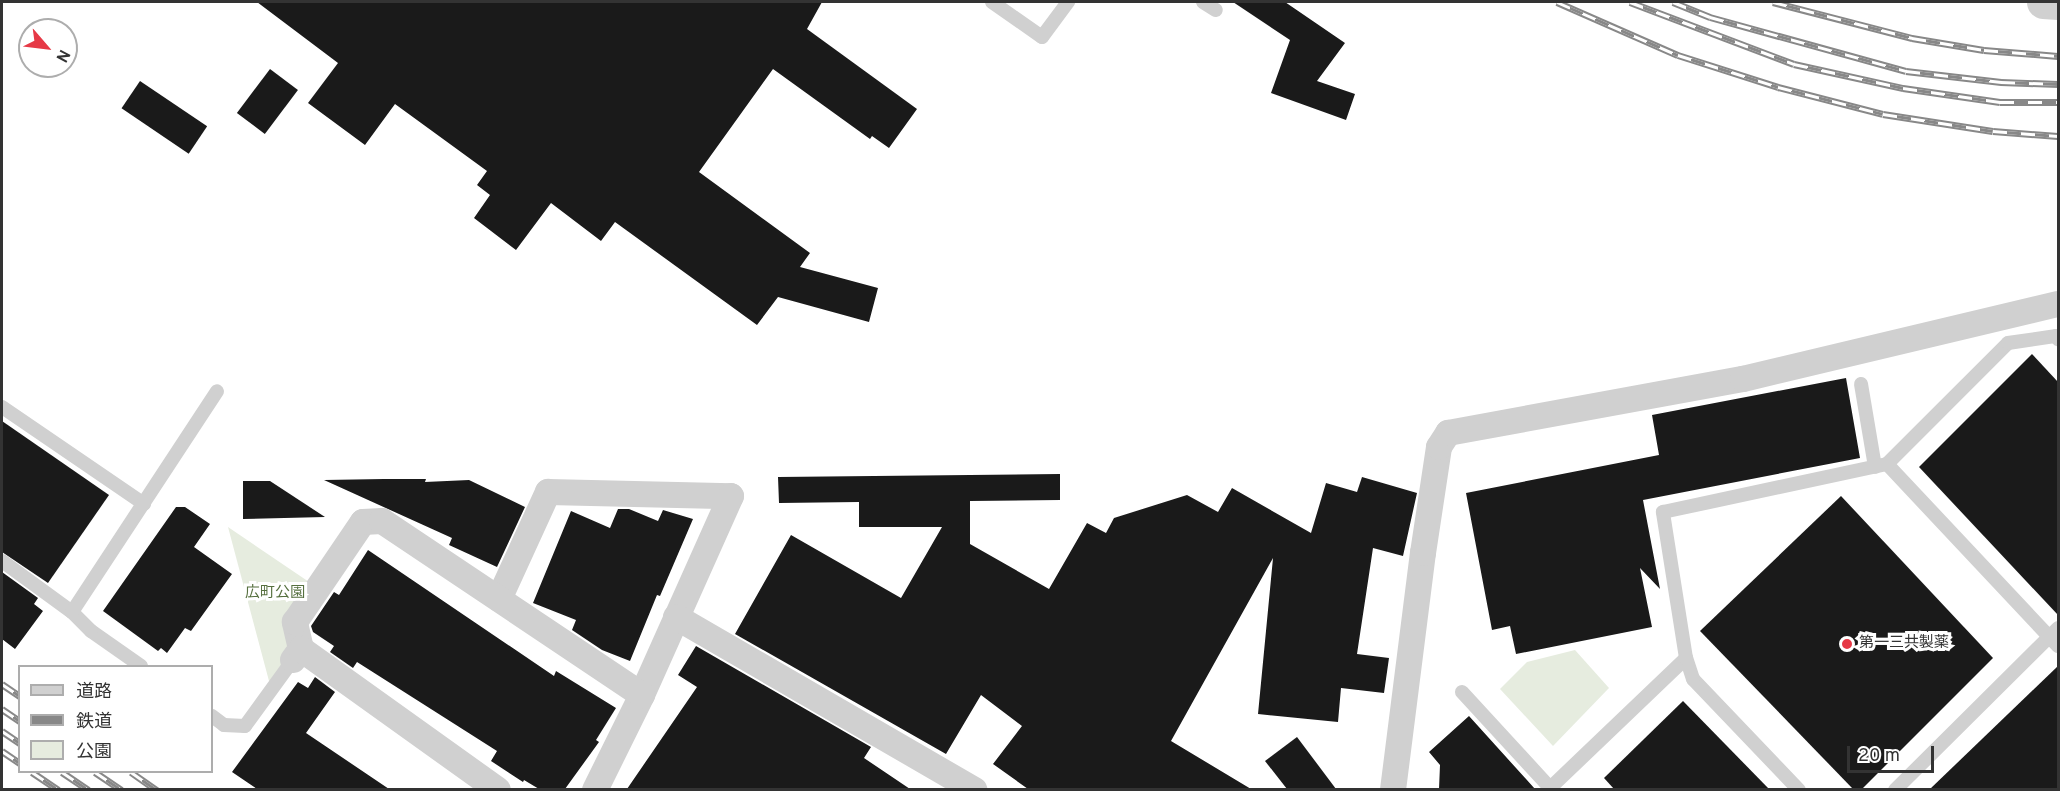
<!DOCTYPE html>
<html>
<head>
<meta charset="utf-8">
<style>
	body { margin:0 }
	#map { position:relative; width:2060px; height:791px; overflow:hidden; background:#fff; font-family:Overpass,"Noto Sans JP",sans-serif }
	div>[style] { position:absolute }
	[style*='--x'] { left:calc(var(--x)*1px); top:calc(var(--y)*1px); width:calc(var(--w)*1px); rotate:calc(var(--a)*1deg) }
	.green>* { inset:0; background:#e6ecdf }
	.building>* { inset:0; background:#1a1a1a; transform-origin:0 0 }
	.service>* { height:14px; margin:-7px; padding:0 7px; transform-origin:7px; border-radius:7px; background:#d0d0d0 }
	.minor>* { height:26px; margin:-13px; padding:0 13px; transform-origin:13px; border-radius:13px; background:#d0d0d0 }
	.tertiary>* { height:33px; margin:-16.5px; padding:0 16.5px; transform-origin:16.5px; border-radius:16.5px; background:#d0d0d0 }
	.rail>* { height:7px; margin-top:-3.5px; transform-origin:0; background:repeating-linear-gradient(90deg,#fff 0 14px,#888 0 28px); box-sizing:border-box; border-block:2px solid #888 }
	.dots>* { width:16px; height:16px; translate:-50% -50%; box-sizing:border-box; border:3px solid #fff; border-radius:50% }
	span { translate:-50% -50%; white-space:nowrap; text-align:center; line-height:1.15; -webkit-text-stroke:6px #fff; paint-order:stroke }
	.park-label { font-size:15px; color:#56703f }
	.poi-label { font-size:15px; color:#333 }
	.left { translate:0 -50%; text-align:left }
	.frame { position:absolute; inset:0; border:3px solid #333; pointer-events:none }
	.legend { position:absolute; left:18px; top:665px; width:195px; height:108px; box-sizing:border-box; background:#fff; border:2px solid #adadad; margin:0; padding:8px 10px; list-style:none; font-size:18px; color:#333 }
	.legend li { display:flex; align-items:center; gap:12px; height:30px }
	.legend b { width:30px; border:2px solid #adadad }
	.north { position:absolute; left:18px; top:18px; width:60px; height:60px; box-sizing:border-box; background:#fff; border:2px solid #adadad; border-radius:50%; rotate:118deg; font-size:16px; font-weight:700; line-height:24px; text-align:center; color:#333 }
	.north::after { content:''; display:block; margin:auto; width:21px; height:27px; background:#e63946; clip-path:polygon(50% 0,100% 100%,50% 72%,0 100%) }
	.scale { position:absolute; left:1847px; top:746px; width:87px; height:27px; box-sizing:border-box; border:3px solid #333; border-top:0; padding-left:8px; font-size:18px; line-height:21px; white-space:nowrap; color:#333; -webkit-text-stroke:4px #fff; paint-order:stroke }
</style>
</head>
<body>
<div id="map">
	<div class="green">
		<i style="clip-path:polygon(228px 527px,315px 586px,296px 649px,272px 683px,269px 681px)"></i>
		<i style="clip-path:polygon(1575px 650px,1609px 688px,1553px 746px,1500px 689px,1527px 662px)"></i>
	</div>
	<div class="building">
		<i style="clip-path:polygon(257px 2px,822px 2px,807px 29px,917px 109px,889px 148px,872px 136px,870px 139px,773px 69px,699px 172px,810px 253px,800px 267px,878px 288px,869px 322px,778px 297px,757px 325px,615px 222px,601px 241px,551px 203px,516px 250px,474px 218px,490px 195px,477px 185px,487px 171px,395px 104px,365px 145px,308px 103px,338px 63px)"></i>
		<i style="clip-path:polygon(1233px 2px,1285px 2px,1345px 43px,1317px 81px,1355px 94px,1346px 120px,1271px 93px,1290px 40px)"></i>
		<i style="left:270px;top:69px;width:35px;height:55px;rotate:37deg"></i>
		<i style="left:140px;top:81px;width:81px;height:33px;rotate:34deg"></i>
		<i style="clip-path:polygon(2032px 354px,2058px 382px,2058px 615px,1919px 467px)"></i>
		<i style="clip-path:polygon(1846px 378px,1860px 458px,1643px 500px,1660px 589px,1640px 568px,1652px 627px,1516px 654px,1510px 626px,1492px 630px,1466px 493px,1659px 455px,1652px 415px)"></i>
		<i style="clip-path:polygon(2px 421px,109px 495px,48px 583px,2px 552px)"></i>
		<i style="clip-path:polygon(1060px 474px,1060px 500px,970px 501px,970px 544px,1049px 589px,1087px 523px,1106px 533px,1114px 518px,1187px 495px,1218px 512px,1232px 488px,1311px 533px,1326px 483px,1357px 492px,1362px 477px,1417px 493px,1403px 556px,1373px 548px,1357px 654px,1389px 658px,1384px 693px,1341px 688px,1338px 722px,1258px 714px,1273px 558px,1171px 741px,1251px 789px,1028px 789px,993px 764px,1022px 726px,981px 695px,946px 754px,735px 634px,791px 535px,901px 598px,942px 527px,859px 527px,859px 502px,779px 503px,778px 477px)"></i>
		<i style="clip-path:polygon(384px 479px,426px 479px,425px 482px,469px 480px,525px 507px,497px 567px,449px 545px,452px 538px,324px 480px)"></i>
		<i style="clip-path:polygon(243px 481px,270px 481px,325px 517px,243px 519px)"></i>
		<i style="clip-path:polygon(1841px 496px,1993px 658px,1862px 789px,1853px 789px,1700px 631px)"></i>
		<i style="clip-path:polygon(176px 507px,185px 507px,210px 524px,194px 547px,232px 574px,191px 631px,185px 628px,167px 653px,161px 648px,158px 651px,103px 611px)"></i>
		<i style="clip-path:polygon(618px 509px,629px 509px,658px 521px,663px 510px,693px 519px,660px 596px,657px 595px,630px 661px,602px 650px,572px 630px,576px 620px,533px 603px,571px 511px,610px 528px)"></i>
		<i style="clip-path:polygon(368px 550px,554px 676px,556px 671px,616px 708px,596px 740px,599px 742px,565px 789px,539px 789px,524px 780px,523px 782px,491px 761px,497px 751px,357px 662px,353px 668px,330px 652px,334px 646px,313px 632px,311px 626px,334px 592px,339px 595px)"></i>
		<i style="clip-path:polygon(2px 572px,38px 598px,34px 604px,43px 611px,15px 649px,2px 639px)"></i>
		<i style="clip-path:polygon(696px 646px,871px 747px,864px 758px,910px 789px,627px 789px,697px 687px,678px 675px)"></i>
		<i style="clip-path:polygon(2058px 666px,2058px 789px,1930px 789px)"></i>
		<i style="clip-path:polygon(315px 677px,335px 692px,306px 733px,389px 789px,257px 789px,232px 772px,298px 682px,308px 688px)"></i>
		<i style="clip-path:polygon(1683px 701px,1769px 789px,1614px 789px,1604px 778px)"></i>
		<i style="clip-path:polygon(1469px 716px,1535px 789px,1439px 789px,1440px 765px,1429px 752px)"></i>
		<i style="clip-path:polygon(1297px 737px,1336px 789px,1287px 789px,1265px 761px)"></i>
	</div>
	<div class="service">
		<i style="--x:992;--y:2;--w:61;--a:35"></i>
		<i style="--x:1042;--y:37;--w:44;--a:-53.4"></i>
		<i style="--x:1203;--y:2;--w:15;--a:32"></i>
		<i style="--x:1861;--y:384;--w:84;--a:80.4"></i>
		<i style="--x:2;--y:407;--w:172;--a:34.3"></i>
		<i style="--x:1887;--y:464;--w:250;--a:46.8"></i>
		<i style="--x:2;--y:561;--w:87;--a:36.1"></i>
		<i style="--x:141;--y:666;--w:61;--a:-145"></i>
		<i style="--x:91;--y:631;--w:27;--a:-135"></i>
		<i style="--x:72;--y:612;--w:264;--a:-56.7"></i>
		<i style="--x:1462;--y:692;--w:133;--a:47.4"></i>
		<i style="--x:212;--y:716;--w:15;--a:37"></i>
		<i style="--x:224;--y:725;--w:21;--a:3"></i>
		<i style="--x:245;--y:726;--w:82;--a:-54"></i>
		<i style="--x:1548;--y:790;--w:191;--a:-43.7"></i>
		<i style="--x:1799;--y:790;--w:153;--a:-133.7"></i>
		<i style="--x:1693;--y:679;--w:22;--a:-108"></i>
		<i style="--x:1686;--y:658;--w:148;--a:-99"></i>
		<i style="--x:1663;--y:512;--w:229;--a:-12.1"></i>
		<i style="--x:1887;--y:464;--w:171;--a:-45"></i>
		<i style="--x:2008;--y:343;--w:49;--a:-8.3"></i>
		<i style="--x:2056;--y:336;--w:4;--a:56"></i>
		<i style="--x:1895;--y:790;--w:230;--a:-44.8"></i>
	</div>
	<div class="minor">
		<i style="--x:499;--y:599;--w:118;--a:-65.4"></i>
		<i style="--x:548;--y:492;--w:183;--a:1.3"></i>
		<i style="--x:731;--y:496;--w:218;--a:114.1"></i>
		<i style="--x:642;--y:695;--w:106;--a:116.3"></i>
		<i style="--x:676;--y:617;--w:345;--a:30.1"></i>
		<i style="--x:301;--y:649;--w:28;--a:-103"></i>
		<i style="--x:295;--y:622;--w:121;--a:-55.8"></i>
		<i style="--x:363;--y:522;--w:19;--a:-3"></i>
		<i style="--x:382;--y:521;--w:313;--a:33.8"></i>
		<i style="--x:293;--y:660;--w:14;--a:-54"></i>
		<i style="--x:301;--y:649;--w:242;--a:35.6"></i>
		<i style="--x:1393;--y:790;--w:239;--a:-82.8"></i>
		<i style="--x:1423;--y:553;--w:107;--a:-81.4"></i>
		<i style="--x:1439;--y:447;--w:17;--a:-57"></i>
		<i style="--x:1448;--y:433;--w:300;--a:-10.4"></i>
		<i style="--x:1743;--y:379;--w:324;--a:-13.4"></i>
	</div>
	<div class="tertiary">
		<i style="--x:2043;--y:2;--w:15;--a:4"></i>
	</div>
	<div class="rail">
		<i style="--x:1557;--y:2;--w:132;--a:23.7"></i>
		<i style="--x:1678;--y:55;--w:105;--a:17.7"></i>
		<i style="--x:1778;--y:87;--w:108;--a:14.4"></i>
		<i style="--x:1883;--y:114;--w:111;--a:8.8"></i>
		<i style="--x:1993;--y:131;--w:65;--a:4.4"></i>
		<i style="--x:1630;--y:2;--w:175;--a:20.7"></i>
		<i style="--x:1794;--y:64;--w:112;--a:12.4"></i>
		<i style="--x:1903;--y:88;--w:98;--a:8.2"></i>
		<i style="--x:2000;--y:102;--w:58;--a:0"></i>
		<i style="--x:1673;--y:2;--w:40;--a:22"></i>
		<i style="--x:1710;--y:17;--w:203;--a:15.4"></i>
		<i style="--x:1906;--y:71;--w:96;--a:6.6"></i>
		<i style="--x:2001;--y:82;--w:57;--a:2"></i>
		<i style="--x:1773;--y:2;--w:144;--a:14.5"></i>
		<i style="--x:1912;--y:38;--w:73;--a:9.5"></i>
		<i style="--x:1984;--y:50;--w:74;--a:4.6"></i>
		<i style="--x:2;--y:684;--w:22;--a:34"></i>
		<i style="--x:2;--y:709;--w:22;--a:34"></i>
		<i style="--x:2;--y:731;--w:22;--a:34"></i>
		<i style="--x:2;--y:751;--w:22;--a:34"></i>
		<i style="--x:32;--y:772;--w:32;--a:34"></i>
		<i style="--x:62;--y:772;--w:32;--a:34"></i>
		<i style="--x:95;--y:772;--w:32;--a:34"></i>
		<i style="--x:131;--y:772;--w:32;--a:35"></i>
	</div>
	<div class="dots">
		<i style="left:1847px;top:644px;background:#e63946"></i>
	</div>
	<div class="park-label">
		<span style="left:275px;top:594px">広町公園</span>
	</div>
	<div class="poi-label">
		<span class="left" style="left:1859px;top:644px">第一三共製薬</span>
	</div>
	<div class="frame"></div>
	<ul class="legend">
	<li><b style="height:8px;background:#d0d0d0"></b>道路</li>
	<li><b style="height:8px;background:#888"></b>鉄道</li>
	<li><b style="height:16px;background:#e6ecdf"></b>公園</li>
	</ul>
	<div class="north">N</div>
	<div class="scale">20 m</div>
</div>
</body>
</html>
